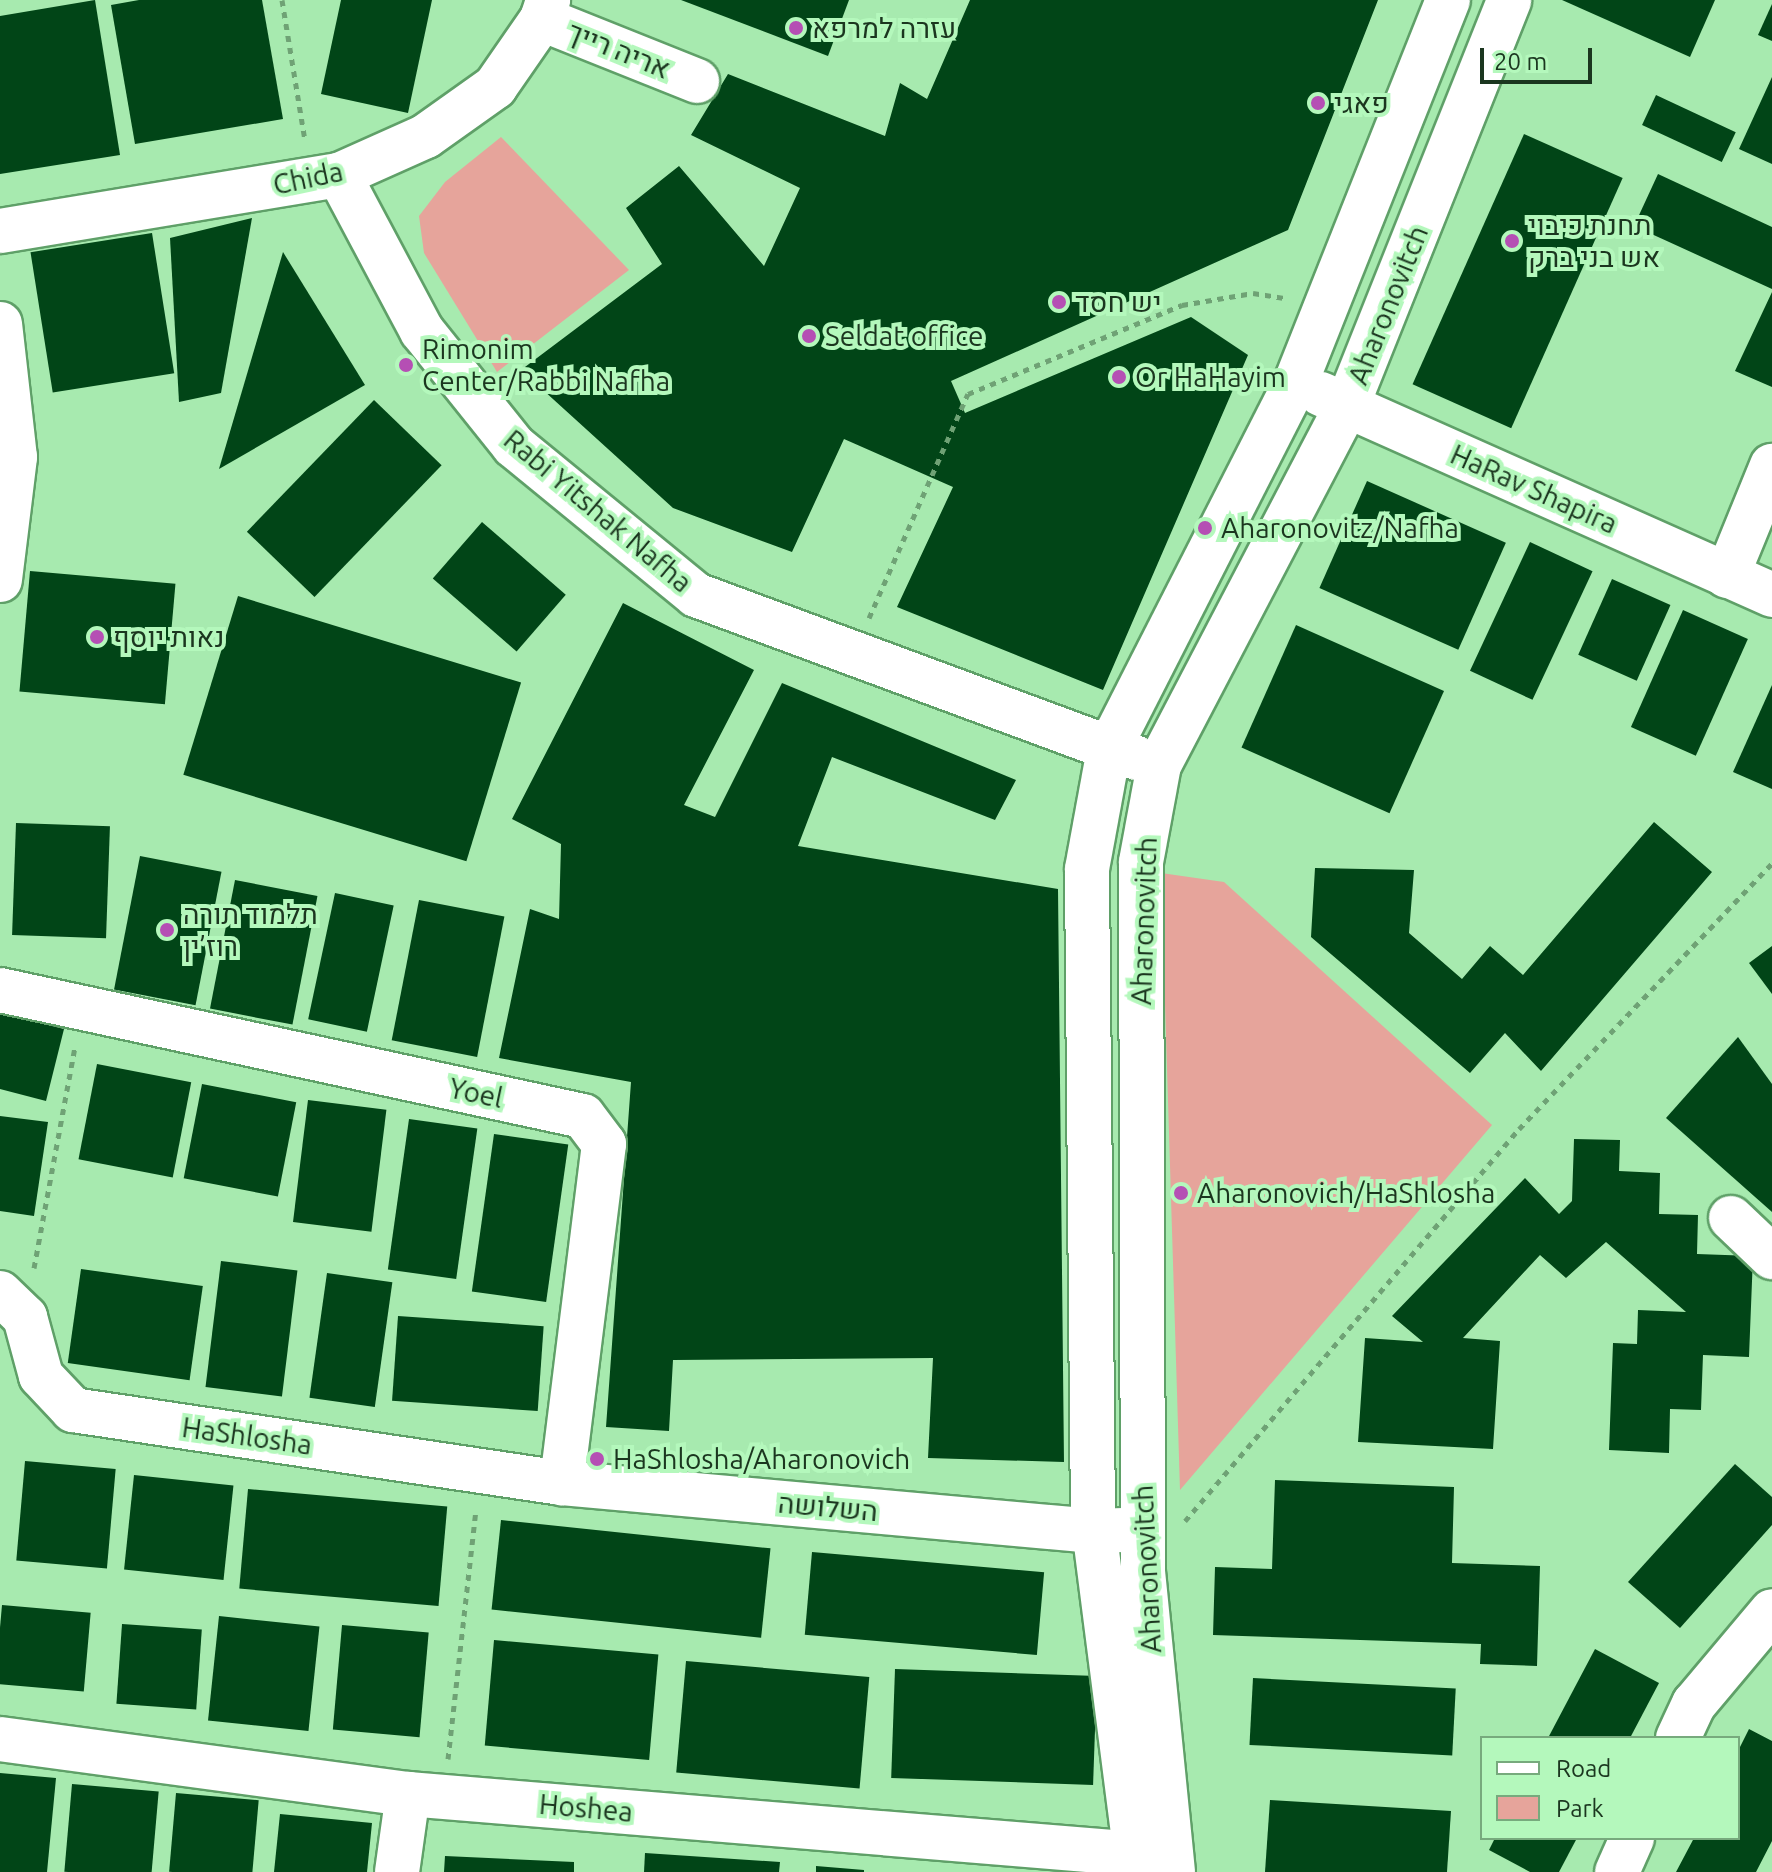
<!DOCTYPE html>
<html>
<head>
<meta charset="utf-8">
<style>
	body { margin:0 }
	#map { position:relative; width:1772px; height:1872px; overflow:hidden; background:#a7eaaf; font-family:Ubuntu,Heebo,sans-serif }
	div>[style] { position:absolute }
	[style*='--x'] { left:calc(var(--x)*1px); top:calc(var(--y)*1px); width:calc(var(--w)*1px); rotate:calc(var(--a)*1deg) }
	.green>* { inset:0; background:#e6a49b }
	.building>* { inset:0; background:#014517; transform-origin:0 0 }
	.path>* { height:5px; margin-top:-2.5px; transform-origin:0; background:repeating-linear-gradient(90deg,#6fa275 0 6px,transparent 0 12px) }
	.roads { filter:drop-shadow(2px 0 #5fa068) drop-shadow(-2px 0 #5fa068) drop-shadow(0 2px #5fa068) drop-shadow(0 -2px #5fa068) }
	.minor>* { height:44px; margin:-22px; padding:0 22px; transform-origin:22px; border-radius:22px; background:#fff }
	.dots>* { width:22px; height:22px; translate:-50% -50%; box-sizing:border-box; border:4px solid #b4f8bc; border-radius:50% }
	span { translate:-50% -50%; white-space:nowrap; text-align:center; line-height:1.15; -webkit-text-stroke:8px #b4f8bc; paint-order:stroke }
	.poi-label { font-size:28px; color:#1b361f }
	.left { translate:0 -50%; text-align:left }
	.street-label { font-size:28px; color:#1b361f }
	.legend { position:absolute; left:1480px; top:1736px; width:260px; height:104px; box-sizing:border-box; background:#b4f8bc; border:2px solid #77aa7d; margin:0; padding:10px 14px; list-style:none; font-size:24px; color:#1b361f }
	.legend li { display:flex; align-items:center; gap:16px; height:40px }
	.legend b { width:40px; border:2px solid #77aa7d }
	.scale { position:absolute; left:1480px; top:48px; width:112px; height:36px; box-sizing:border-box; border:4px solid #1b361f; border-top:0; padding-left:10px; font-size:24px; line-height:28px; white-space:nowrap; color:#1b361f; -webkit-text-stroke:6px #b4f8bc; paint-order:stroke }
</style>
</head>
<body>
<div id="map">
	<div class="green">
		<i style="clip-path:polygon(501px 137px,629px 270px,497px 372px,424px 253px,419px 216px,445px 182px)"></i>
		<i style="clip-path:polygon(1161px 873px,1224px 882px,1492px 1125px,1180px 1490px)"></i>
	</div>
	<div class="building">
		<i style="clip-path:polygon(95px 0,120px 155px,0 174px,0 16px)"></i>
		<i style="clip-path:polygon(139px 0,262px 0,283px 119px,135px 144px,111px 5px)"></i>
		<i style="clip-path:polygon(341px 0,432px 0,408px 113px,321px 94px)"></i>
		<i style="clip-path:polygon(681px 0,849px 0,828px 56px)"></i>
		<i style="clip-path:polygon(970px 0,1378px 0,1288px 230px,951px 381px,965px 413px,1191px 317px,1248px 355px,1103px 690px,897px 607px,953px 487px,844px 439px,792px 552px,673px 508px,521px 370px,662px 264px,626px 208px,679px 166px,764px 266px,800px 188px,691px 135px,728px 74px,885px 136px,900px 83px,927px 99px)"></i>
		<i style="clip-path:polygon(1562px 0,1715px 0,1690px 57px)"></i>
		<i style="clip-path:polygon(1772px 4px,1772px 41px,1758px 35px)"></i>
		<i style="clip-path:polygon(1772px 77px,1772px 164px,1739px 149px)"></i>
		<i style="left:1656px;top:95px;width:88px;height:33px;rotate:25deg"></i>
		<i style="left:1524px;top:134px;width:108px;height:274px;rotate:24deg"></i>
		<i style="clip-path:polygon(1658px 174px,1772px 227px,1772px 289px,1634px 226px)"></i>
		<i style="clip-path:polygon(252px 218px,221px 393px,179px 402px,170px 238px)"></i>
		<i style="left:152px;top:233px;width:142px;height:123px;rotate:81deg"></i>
		<i style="clip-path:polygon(283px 252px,365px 385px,219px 469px)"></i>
		<i style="clip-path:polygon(1772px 292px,1772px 387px,1735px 371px)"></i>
		<i style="left:374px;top:400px;width:94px;height:183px;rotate:44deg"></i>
		<i style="left:1367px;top:481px;width:152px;height:117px;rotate:24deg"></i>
		<i style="left:482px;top:522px;width:111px;height:75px;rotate:41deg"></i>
		<i style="left:1530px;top:542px;width:69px;height:142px;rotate:25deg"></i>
		<i style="left:30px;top:571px;width:146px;height:121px;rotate:5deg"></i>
		<i style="left:1612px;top:579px;width:64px;height:83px;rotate:24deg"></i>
		<i style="left:238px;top:596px;width:296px;height:187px;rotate:17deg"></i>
		<i style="clip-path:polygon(623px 603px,754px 670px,684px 805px,715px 817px,782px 683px,1016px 780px,995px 820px,832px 757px,798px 846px,1058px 889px,1064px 1462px,928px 1458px,933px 1358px,673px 1360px,669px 1431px,606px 1427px,631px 1082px,499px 1058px,530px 909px,559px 919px,561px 844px,512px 819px)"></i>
		<i style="left:1683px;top:610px;width:71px;height:128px;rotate:24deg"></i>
		<i style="left:1296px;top:625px;width:162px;height:134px;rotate:24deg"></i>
		<i style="clip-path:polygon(1772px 685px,1772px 789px,1733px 772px)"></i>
		<i style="clip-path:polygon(1654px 822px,1712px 872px,1541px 1071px,1505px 1033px,1470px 1073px,1311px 937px,1315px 868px,1414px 870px,1409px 933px,1462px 979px,1490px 946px,1523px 975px)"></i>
		<i style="left:16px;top:823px;width:94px;height:112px;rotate:2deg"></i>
		<i style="left:140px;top:856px;width:83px;height:136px;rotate:11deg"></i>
		<i style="left:235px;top:880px;width:84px;height:131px;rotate:11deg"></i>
		<i style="left:335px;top:893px;width:60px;height:129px;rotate:12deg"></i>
		<i style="left:419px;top:900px;width:87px;height:143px;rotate:11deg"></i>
		<i style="clip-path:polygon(1772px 946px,1772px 994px,1749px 963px)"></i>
		<i style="clip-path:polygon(0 1013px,64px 1029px,46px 1101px,0 1089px)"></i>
		<i style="clip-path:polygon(1738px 1037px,1772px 1084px,1772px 1212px,1666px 1118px)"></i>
		<i style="left:97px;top:1064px;width:96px;height:97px;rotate:11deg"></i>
		<i style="left:202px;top:1084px;width:96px;height:96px;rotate:11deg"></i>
		<i style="left:308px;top:1100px;width:79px;height:123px;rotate:7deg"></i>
		<i style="clip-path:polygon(0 1116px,48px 1122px,34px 1216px,0 1211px)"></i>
		<i style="left:409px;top:1119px;width:69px;height:152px;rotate:8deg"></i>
		<i style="left:494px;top:1134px;width:75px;height:159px;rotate:8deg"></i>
		<i style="clip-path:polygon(1574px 1139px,1620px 1140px,1619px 1171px,1660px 1173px,1659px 1214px,1698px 1215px,1697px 1254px,1753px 1256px,1749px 1357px,1703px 1355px,1701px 1410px,1670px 1409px,1669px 1453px,1609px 1450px,1613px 1343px,1637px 1344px,1638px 1310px,1686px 1312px,1606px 1242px,1566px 1278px,1540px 1255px,1463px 1338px,1500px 1341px,1493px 1449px,1358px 1442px,1365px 1338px,1423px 1342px,1392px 1316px,1525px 1178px,1559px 1214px,1572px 1201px)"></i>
		<i style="left:221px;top:1261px;width:77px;height:127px;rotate:7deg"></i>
		<i style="left:81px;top:1269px;width:123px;height:95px;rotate:8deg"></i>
		<i style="left:327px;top:1273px;width:66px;height:126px;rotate:8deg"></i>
		<i style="left:398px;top:1316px;width:146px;height:85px;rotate:4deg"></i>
		<i style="left:25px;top:1461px;width:91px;height:100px;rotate:5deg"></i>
		<i style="clip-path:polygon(1735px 1464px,1772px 1497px,1772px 1525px,1680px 1628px,1628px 1582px)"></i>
		<i style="left:134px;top:1475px;width:100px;height:95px;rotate:6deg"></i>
		<i style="clip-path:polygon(1275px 1480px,1454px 1487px,1452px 1563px,1540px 1566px,1537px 1666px,1480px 1664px,1481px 1644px,1213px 1635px,1215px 1567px,1272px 1569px)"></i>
		<i style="left:248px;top:1489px;width:200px;height:100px;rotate:5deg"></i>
		<i style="left:501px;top:1520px;width:271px;height:90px;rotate:6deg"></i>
		<i style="left:812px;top:1552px;width:233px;height:83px;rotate:5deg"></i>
		<i style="left:2px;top:1605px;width:89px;height:79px;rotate:5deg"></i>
		<i style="left:219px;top:1616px;width:101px;height:105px;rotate:6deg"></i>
		<i style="left:122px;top:1624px;width:80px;height:80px;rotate:4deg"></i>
		<i style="left:342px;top:1625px;width:87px;height:105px;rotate:5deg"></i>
		<i style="left:494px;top:1640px;width:165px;height:106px;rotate:5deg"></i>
		<i style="clip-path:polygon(1595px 1649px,1659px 1683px,1630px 1738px,1548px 1738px)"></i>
		<i style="left:686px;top:1661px;width:184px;height:112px;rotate:5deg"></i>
		<i style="left:895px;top:1669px;width:202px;height:109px;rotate:2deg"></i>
		<i style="left:1253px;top:1678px;width:203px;height:67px;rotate:3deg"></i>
		<i style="clip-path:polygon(1749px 1729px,1772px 1741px,1772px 1841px,1756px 1872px,1676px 1872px,1694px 1838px,1738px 1838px,1738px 1751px)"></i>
		<i style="clip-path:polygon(0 1773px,56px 1778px,47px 1872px,0 1872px)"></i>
		<i style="left:72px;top:1784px;width:87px;height:88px;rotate:5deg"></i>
		<i style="left:176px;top:1793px;width:83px;height:79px;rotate:5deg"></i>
		<i style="clip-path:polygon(1270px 1800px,1451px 1811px,1447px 1872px,1265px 1872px)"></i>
		<i style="clip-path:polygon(280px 1814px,372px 1823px,367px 1872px,274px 1872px)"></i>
		<i style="clip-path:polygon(1495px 1838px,1577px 1838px,1559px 1872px,1530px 1872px,1489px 1850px)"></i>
		<i style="clip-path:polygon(645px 1853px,780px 1862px,779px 1872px,644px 1872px)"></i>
		<i style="clip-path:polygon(445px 1856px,574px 1862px,574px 1872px,444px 1872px)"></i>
		<i style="clip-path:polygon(816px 1866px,864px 1870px,864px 1872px,816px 1872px)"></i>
	</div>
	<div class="path">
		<i style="--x:282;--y:0;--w:143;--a:80.7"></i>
		<i style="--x:869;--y:618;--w:245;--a:-66.2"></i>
		<i style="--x:968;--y:394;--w:232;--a:-22.6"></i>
		<i style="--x:1182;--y:305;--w:72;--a:-9.6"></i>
		<i style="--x:1253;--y:293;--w:33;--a:9"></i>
		<i style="--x:34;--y:1268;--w:226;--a:-79.5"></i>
		<i style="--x:1185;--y:1521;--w:515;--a:-49.57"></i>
		<i style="--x:1519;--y:1129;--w:367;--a:-46.4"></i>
		<i style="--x:448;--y:1759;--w:251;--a:-83.6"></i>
	</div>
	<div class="roads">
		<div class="minor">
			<i style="--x:542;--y:19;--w:167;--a:21.8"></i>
			<i style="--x:339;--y:175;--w:177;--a:62"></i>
			<i style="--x:422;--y:331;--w:147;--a:51.3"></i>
			<i style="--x:514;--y:446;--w:235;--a:39.3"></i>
			<i style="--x:696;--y:595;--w:470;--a:20.3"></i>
			<i style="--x:0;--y:231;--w:344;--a:-9.4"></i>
			<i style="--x:339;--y:175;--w:95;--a:-24.1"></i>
			<i style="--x:426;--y:136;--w:85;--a:-35.4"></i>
			<i style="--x:495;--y:87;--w:83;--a:-55.3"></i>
			<i style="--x:542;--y:19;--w:20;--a:-72"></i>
			<i style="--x:0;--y:324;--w:134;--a:83.6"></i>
			<i style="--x:15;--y:457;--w:124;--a:97"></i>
			<i style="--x:1321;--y:394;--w:494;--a:24"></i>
			<i style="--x:1727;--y:576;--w:119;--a:-67.8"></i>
			<i style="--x:0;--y:990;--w:596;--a:12.2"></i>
			<i style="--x:583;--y:1116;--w:35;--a:53"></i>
			<i style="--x:604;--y:1144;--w:342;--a:97.1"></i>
			<i style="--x:1731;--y:1218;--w:57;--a:43.6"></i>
			<i style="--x:0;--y:1293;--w:35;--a:44"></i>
			<i style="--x:25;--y:1317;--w:61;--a:74.8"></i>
			<i style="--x:41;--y:1376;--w:47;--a:46.7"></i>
			<i style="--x:73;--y:1410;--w:494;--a:8.5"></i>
			<i style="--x:562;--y:1483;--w:534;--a:5.16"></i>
			<i style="--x:1094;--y:1531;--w:30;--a:-2"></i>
			<i style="--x:1678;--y:1738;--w:38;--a:-65"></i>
			<i style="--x:1694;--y:1704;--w:121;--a:-50"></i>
			<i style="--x:0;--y:1739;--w:412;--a:7.7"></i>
			<i style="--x:408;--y:1794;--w:731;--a:4.71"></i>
			<i style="--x:1137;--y:1854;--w:27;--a:17"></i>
			<i style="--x:397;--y:1872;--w:79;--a:-82"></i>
			<i style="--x:1138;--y:1872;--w:353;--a:-97.3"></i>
			<i style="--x:1093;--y:1522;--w:653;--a:-90.53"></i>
			<i style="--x:1087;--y:869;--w:122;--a:-79.6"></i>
			<i style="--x:1109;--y:749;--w:412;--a:-63"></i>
			<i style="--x:1296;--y:382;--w:411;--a:-68.3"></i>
			<i style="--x:1173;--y:1872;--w:302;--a:-95.7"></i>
			<i style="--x:1143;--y:1571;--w:709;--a:-90.16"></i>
			<i style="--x:1141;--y:862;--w:99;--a:-79.5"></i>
			<i style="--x:1159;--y:765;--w:405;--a:-62.4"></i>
			<i style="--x:1347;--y:406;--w:437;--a:-68.2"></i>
			<i style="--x:1617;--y:1872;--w:37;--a:-66"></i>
		</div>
	</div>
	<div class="dots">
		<i style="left:796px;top:28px;background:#b54fb4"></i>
		<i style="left:1318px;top:103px;background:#b54fb4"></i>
		<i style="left:1512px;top:241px;background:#b54fb4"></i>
		<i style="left:1059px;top:302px;background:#b54fb4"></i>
		<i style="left:809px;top:336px;background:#b54fb4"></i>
		<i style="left:406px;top:365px;background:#b54fb4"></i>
		<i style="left:1119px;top:377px;background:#b54fb4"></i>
		<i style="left:1205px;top:528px;background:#b54fb4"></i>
		<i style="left:97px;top:637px;background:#b54fb4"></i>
		<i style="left:167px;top:930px;background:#b54fb4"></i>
		<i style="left:1181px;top:1193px;background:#b54fb4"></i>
		<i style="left:597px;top:1459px;background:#b54fb4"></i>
	</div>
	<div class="poi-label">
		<span class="left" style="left:812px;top:28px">עזרה למרפא</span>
		<span class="left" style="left:1334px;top:103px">פאגי</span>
		<span class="left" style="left:1528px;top:241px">תחנת כיבוי<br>אש בני ברק</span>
		<span class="left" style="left:1075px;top:302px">יש חסד</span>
		<span class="left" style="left:825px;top:336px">Seldat office</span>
		<span class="left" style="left:422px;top:365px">Rimonim<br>Center/Rabbi Nafha</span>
		<span class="left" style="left:1135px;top:377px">Or HaHayim</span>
		<span class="left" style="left:1221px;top:528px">Aharonovitz/Nafha</span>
		<span class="left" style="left:113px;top:637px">נאות יוסף</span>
		<span class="left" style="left:183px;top:930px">תלמוד תורה<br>רוז’ין</span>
		<span class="left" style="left:1197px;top:1193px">Aharonovich/HaShlosha</span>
		<span class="left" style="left:613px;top:1459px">HaShlosha/Aharonovich</span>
	</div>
	<div class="street-label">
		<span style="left:619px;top:50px;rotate:22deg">אריה רייך</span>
		<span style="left:308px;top:178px;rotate:-12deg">Chida</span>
		<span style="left:1388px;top:305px;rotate:-68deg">Aharonovitch</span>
		<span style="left:1534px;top:489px;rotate:24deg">HaRav Shapira</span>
		<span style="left:598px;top:511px;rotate:40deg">Rabi Yitshak Nafha</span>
		<span style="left:1144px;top:921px;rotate:-88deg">Aharonovitch</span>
		<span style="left:476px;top:1093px;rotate:12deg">Yoel</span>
		<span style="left:247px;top:1436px;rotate:8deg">HaShlosha</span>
		<span style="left:828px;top:1507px;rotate:5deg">השלושה</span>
		<span style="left:1147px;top:1569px;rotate:-93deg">Aharonovitch</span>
		<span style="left:586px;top:1808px;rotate:5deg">Hoshea</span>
	</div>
	<ul class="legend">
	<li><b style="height:10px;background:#fff"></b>Road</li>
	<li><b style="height:22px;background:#e6a49b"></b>Park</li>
	</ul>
	<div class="scale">20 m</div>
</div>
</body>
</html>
